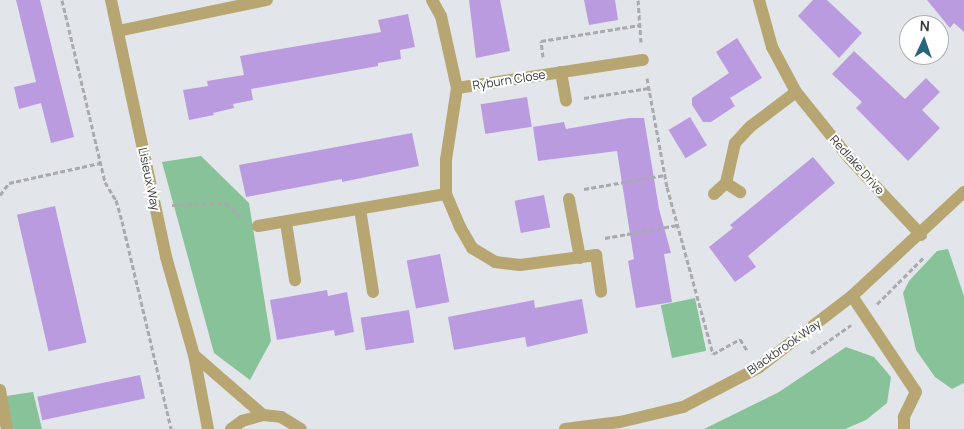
<!DOCTYPE html>
<html>
<head>
<meta charset="utf-8">
<style>
	body { margin:0 }
	#map { position:relative; width:964px; height:429px; overflow:hidden; background:#e2e5e9; font-family:Manrope,sans-serif }
	div>[style] { position:absolute }
	[style*='--x'] { left:calc(var(--x)*1px); top:calc(var(--y)*1px); width:calc(var(--w)*1px); rotate:calc(var(--a)*1deg) }
	.green>* { inset:0; background:#87c299; transform-origin:0 0 }
	.building>* { inset:0; background:#bb9be0; transform-origin:0 0 }
	.path>* { height:3px; margin-top:-1.5px; transform-origin:0; background:repeating-linear-gradient(90deg,#a8aaad 0 5px,transparent 0 7.5px) }
	.minor>* { height:12px; margin:-6px; padding:0 6px; transform-origin:6px; border-radius:6px; background:#b7a671 }
	span { translate:-50% -50%; white-space:nowrap; text-align:center; line-height:1.15; -webkit-text-stroke:4px #fff; paint-order:stroke }
	.street-label { font-size:12px; color:#37383a }
	.north { position:absolute; left:899px; top:15px; width:50px; height:50px; box-sizing:border-box; background:#fff; border:1px solid #afafb0; border-radius:50%; rotate:3deg; font-size:14px; font-weight:700; line-height:20px; text-align:center; color:#37383a }
	.north::after { content:''; display:block; margin:auto; width:18px; height:22px; background:#27657b; clip-path:polygon(50% 0,100% 100%,50% 72%,0 100%) }
</style>
</head>
<body>
<div id="map">
	<div class="green">
		<i style="clip-path:polygon(201px 156px,249px 203px,271px 341px,250px 380px,214px 353px,162px 162px)"></i>
		<i style="clip-path:polygon(948px 249px,964px 296px,964px 383px,952px 389px,935px 377px,916px 350px,903px 293px,909px 281px,937px 251px)"></i>
		<i style="left:695px;top:298px;width:54px;height:35px;rotate:78deg"></i>
		<i style="clip-path:polygon(846px 347px,874px 357px,891px 377px,887px 403px,866px 420px,845px 429px,704px 429px,779px 392px)"></i>
		<i style="clip-path:polygon(33px 392px,42px 429px,11px 429px,6px 396px)"></i>
	</div>
	<div class="building">
		<i style="clip-path:polygon(16px 0,40px 0,74px 137px,51px 143px,41px 103px,19px 109px,14px 87px,36px 82px)"></i>
		<i style="clip-path:polygon(469px 0,500px 0,510px 51px,476px 58px)"></i>
		<i style="clip-path:polygon(584px 0,615px 0,618px 20px,589px 25px)"></i>
		<i style="clip-path:polygon(813px 0,827px 0,862px 33px,839px 58px,798px 16px)"></i>
		<i style="clip-path:polygon(927px 0,964px 0,964px 32px,954px 23px,950px 28px)"></i>
		<i style="clip-path:polygon(408px 14px,415px 47px,400px 50px,401px 59px,378px 63px,378px 66px,251px 89px,253px 100px,233px 104px,234px 108px,213px 113px,214px 115px,189px 120px,183px 90px,208px 86px,207px 81px,244px 75px,240px 56px,381px 32px,378px 20px)"></i>
		<i style="clip-path:polygon(737px 38px,762px 78px,730px 98px,735px 106px,711px 122px,703px 122px,692px 105px,692px 98px,729px 73px,716px 52px)"></i>
		<i style="clip-path:polygon(854px 51px,905px 99px,926px 78px,940px 92px,922px 110px,940px 128px,908px 161px,856px 108px,862px 102px,832px 74px)"></i>
		<i style="left:527px;top:97px;width:30px;height:47px;rotate:81deg"></i>
		<i style="left:690px;top:117px;width:33px;height:25px;rotate:59deg"></i>
		<i style="clip-path:polygon(629px 118px,644px 118px,659px 209px,671px 253px,664px 254px,672px 302px,636px 308px,628px 261px,634px 259px,617px 151px,538px 161px,533px 127px,564px 122px,566px 129px)"></i>
		<i style="clip-path:polygon(412px 133px,419px 166px,342px 182px,342px 179px,246px 197px,239px 165px)"></i>
		<i style="clip-path:polygon(813px 157px,835px 183px,748px 256px,756px 267px,735px 282px,709px 247px,733px 228px,730px 225px)"></i>
		<i style="left:544px;top:195px;width:33px;height:30px;rotate:79deg"></i>
		<i style="left:55px;top:206px;width:140px;height:39px;rotate:77deg"></i>
		<i style="left:440px;top:254px;width:49px;height:34px;rotate:79deg"></i>
		<i style="clip-path:polygon(327px 290px,328px 296px,347px 292px,354px 332px,335px 336px,334px 330px,277px 340px,270px 300px)"></i>
		<i style="clip-path:polygon(582px 299px,588px 333px,527px 347px,525px 337px,454px 350px,448px 317px,534px 300px,535px 308px)"></i>
		<i style="left:409px;top:310px;width:33px;height:49px;rotate:81deg"></i>
		<i style="left:140px;top:375px;width:24px;height:105px;rotate:78deg"></i>
	</div>
	<div class="path">
		<i style="--x:62;--y:0;--w:187;--a:76.7"></i>
		<i style="--x:105;--y:182;--w:21;--a:59"></i>
		<i style="--x:116;--y:200;--w:22;--a:74"></i>
		<i style="--x:122;--y:221;--w:214;--a:76.7"></i>
		<i style="--x:638;--y:0;--w:42;--a:85.9"></i>
		<i style="--x:543;--y:57;--w:16;--a:-97"></i>
		<i style="--x:541;--y:41;--w:100;--a:-9.2"></i>
		<i style="--x:647;--y:78;--w:111;--a:79.6"></i>
		<i style="--x:667;--y:187;--w:173;--a:74.6"></i>
		<i style="--x:713;--y:354;--w:31;--a:-29"></i>
		<i style="--x:740;--y:339;--w:15;--a:58"></i>
		<i style="--x:584;--y:98;--w:66;--a:-8.7"></i>
		<i style="--x:584;--y:189;--w:82;--a:-9.8"></i>
		<i style="--x:0;--y:195;--w:15;--a:-53"></i>
		<i style="--x:9;--y:183;--w:93;--a:-12.4"></i>
		<i style="--x:172;--y:205;--w:54;--a:-2.1"></i>
		<i style="--x:226;--y:203;--w:23;--a:45"></i>
		<i style="--x:605;--y:238;--w:74;--a:-10.1"></i>
		<i style="--x:877;--y:304;--w:66;--a:-45"></i>
		<i style="--x:811;--y:353;--w:49;--a:-35"></i>
	</div>
	<div class="minor">
		<i style="--x:111;--y:0;--w:263;--a:77.9"></i>
		<i style="--x:166;--y:257;--w:102;--a:74.1"></i>
		<i style="--x:194;--y:355;--w:75;--a:79.3"></i>
		<i style="--x:432;--y:0;--w:18;--a:61"></i>
		<i style="--x:441;--y:16;--w:74;--a:77.5"></i>
		<i style="--x:457;--y:88;--w:73;--a:98.7"></i>
		<i style="--x:446;--y:160;--w:34;--a:90"></i>
		<i style="--x:446;--y:194;--w:36;--a:67"></i>
		<i style="--x:460;--y:227;--w:24;--a:60"></i>
		<i style="--x:472;--y:248;--w:27;--a:31"></i>
		<i style="--x:495;--y:262;--w:25;--a:7"></i>
		<i style="--x:520;--y:265;--w:77;--a:-7.5"></i>
		<i style="--x:596;--y:255;--w:37;--a:82"></i>
		<i style="--x:759;--y:0;--w:49;--a:74.5"></i>
		<i style="--x:772;--y:47;--w:51;--a:61.9"></i>
		<i style="--x:796;--y:92;--w:86;--a:51.1"></i>
		<i style="--x:850;--y:159;--w:104;--a:46.9"></i>
		<i style="--x:118;--y:31;--w:152;--a:-11.8"></i>
		<i style="--x:561;--y:72;--w:29;--a:80"></i>
		<i style="--x:457;--y:88;--w:188;--a:-8.6"></i>
		<i style="--x:726;--y:183;--w:17;--a:33"></i>
		<i style="--x:714;--y:194;--w:16;--a:-43"></i>
		<i style="--x:726;--y:183;--w:41;--a:-77.3"></i>
		<i style="--x:735;--y:143;--w:23;--a:-47"></i>
		<i style="--x:751;--y:126;--w:56;--a:-37.1"></i>
		<i style="--x:569;--y:199;--w:60;--a:79.4"></i>
		<i style="--x:360;--y:209;--w:84;--a:81.1"></i>
		<i style="--x:286;--y:223;--w:58;--a:81"></i>
		<i style="--x:258;--y:226;--w:191;--a:-9.7"></i>
		<i style="--x:852;--y:296;--w:115;--a:56.3"></i>
		<i style="--x:916;--y:392;--w:28;--a:116"></i>
		<i style="--x:904;--y:417;--w:12;--a:90"></i>
		<i style="--x:194;--y:355;--w:91;--a:41"></i>
		<i style="--x:0;--y:390;--w:40;--a:80"></i>
		<i style="--x:231;--y:429;--w:14;--a:-36"></i>
		<i style="--x:242;--y:421;--w:22;--a:-16"></i>
		<i style="--x:263;--y:415;--w:18;--a:6"></i>
		<i style="--x:281;--y:417;--w:23;--a:31"></i>
		<i style="--x:565;--y:429;--w:55;--a:-7.3"></i>
		<i style="--x:620;--y:422;--w:65;--a:-13.4"></i>
		<i style="--x:683;--y:407;--w:85;--a:-27.5"></i>
		<i style="--x:758;--y:368;--w:118;--a:-37.5"></i>
		<i style="--x:852;--y:296;--w:153;--a:-42.9"></i>
	</div>
	<div class="street-label">
		<span style="left:509px;top:80px;rotate:-9deg">Ryburn Close</span>
		<span style="left:857px;top:165px;rotate:48deg">Redlake Drive</span>
		<span style="left:149px;top:179px;rotate:78deg">Lisieux Way</span>
		<span style="left:784px;top:347px;rotate:-35deg">Blackbrook Way</span>
	</div>
	<div class="north">N</div>
</div>
</body>
</html>
